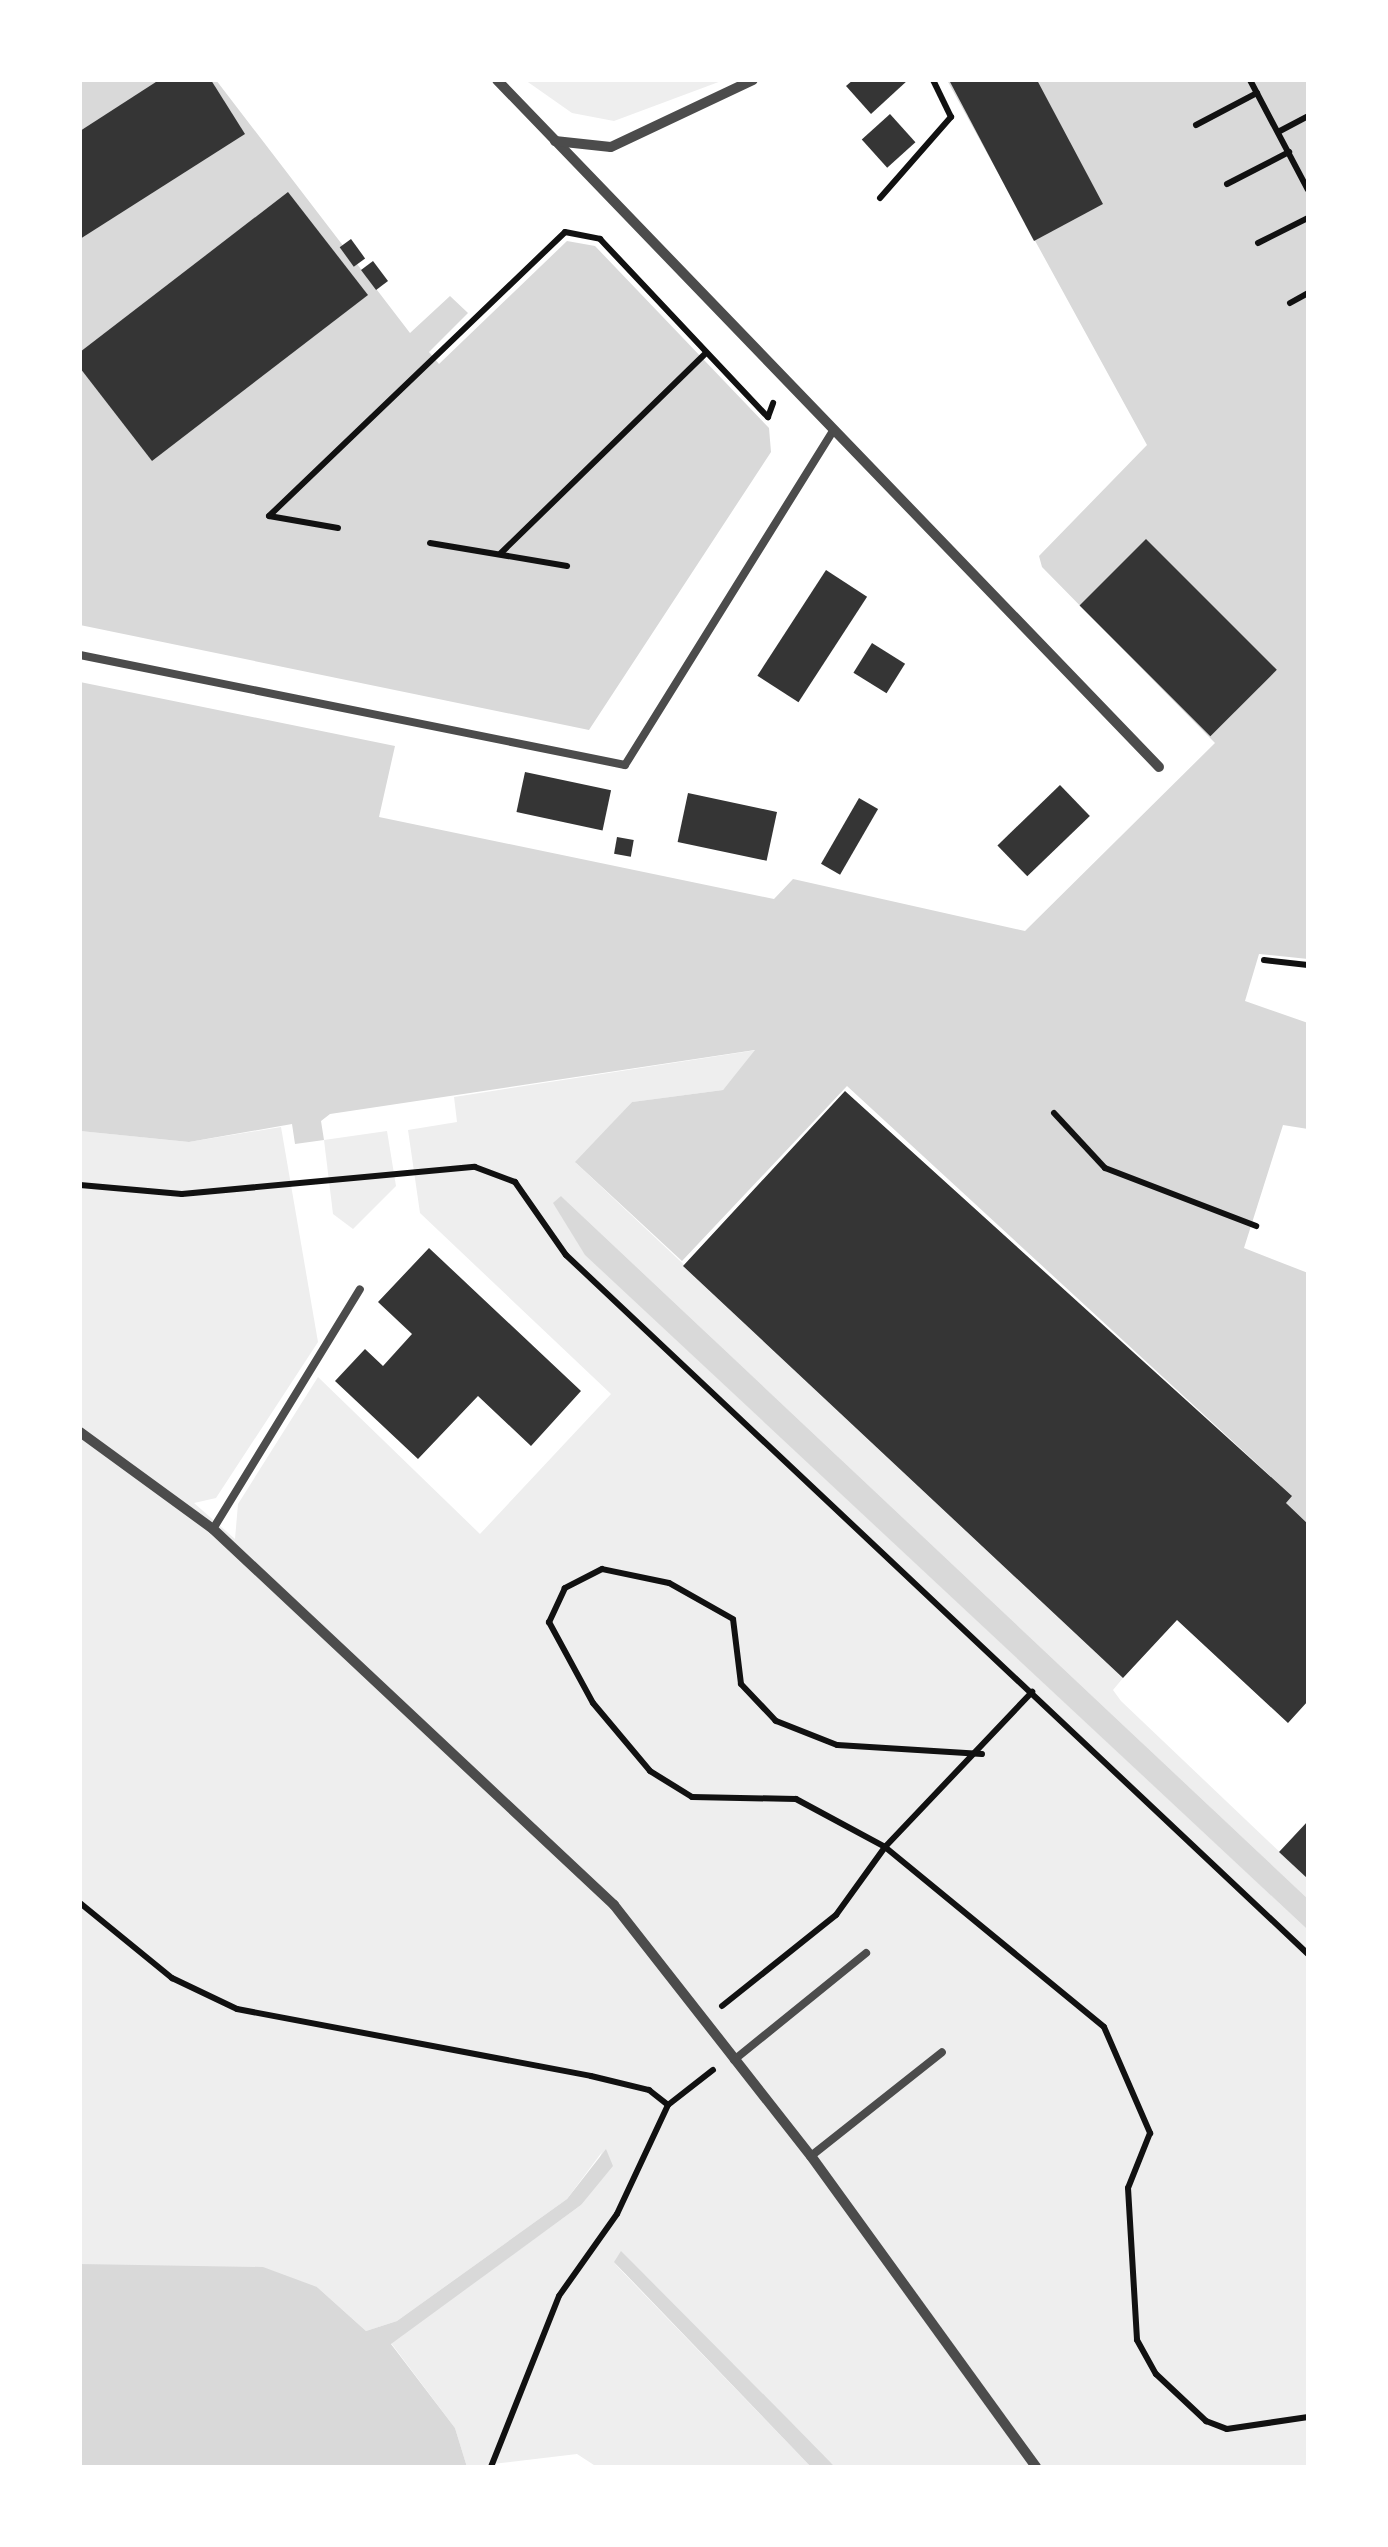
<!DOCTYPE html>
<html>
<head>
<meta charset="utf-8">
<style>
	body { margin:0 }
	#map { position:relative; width:1388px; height:2547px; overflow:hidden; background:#fff; font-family:Montserrat,sans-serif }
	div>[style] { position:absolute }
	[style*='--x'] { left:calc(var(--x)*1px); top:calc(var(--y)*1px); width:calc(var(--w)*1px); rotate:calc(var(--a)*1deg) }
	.green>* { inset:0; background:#eee }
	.water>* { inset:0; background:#d9d9d9 }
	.building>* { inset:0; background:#353535; transform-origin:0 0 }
	.path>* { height:6px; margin:-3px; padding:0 3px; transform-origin:3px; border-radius:3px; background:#111 }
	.service>* { height:8px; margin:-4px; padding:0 4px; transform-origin:4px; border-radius:4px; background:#4c4c4c }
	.minor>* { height:10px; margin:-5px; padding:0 5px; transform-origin:5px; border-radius:5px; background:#4c4c4c }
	span { translate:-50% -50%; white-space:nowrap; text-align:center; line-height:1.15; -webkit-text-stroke:10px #fff; paint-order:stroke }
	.frame { position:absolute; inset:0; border:82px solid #fff; pointer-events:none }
</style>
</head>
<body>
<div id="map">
	<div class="green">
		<i style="clip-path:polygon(525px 80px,724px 80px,614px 121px,572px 113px)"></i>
		<i style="clip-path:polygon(757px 1050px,723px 1090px,632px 1102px,576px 1163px,1123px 1678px,1113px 1690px,1121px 1701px,1308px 1879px,1308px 1899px,561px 1196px,586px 1255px,1308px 1930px,1308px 2467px,835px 2467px,614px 2263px,811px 2467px,597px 2467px,577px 2454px,467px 2467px,455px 2428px,391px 2343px,581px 2205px,602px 2152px,567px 2199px,397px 2321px,366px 2331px,317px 2287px,80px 2264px,80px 1131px,189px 1142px,281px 1127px,318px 1342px,216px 1498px,194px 1503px,235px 1539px,238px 1504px,318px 1377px,480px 1534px,611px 1394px,420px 1213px,408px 1130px,457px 1122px,454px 1097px)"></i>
		<i style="clip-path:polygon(387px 1131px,396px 1186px,353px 1229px,333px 1214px,324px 1140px)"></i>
	</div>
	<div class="water">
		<i style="clip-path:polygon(80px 80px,216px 80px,410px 333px,450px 296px,468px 313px,429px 352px,439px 364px,567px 241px,595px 246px,769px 428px,771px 452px,589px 730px,80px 625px)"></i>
		<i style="clip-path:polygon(947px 80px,1308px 80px,1308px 959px,1259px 954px,1245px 1001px,1308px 1023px,1308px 1129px,1283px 1125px,1244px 1248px,1308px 1273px,1308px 1524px,1286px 1503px,1291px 1495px,847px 1086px,682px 1261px,575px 1162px,632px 1102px,723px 1090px,755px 1050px,330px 1114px,321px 1121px,324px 1140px,295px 1144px,292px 1124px,189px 1142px,80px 1131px,80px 682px,395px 746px,379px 817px,774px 899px,793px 879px,1025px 931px,1215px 743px,1042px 567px,1039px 556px,1147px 445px)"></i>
		<i style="clip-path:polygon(561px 1196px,1308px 1899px,1308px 1930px,585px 1255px,553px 1203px)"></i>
		<i style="clip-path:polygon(606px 2149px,613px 2166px,581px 2205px,391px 2344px,455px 2428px,467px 2467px,80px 2467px,80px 2264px,263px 2267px,317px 2287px,366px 2331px,397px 2321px,567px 2199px)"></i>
		<i style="clip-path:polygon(621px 2251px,784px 2415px,835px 2467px,811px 2467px,614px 2262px)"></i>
	</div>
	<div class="building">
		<i style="clip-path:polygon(159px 80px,211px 80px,245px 134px,80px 239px,80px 131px)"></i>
		<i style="clip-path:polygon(853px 80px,908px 80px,871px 114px,846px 86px)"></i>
		<i style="clip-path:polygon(949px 80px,1037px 80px,1103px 204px,1034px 241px)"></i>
		<i style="left:890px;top:114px;width:38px;height:38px;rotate:48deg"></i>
		<i style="clip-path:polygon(288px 192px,368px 295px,152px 461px,80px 368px,80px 352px)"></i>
		<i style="left:351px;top:239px;width:24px;height:14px;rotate:54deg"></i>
		<i style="left:373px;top:261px;width:25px;height:15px;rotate:53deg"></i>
		<i style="left:1146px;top:539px;width:185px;height:94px;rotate:45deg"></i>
		<i style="left:826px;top:570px;width:49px;height:126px;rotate:33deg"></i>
		<i style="left:872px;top:643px;width:39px;height:35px;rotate:32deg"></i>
		<i style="left:525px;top:772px;width:88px;height:41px;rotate:12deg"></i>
		<i style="left:1060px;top:785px;width:43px;height:87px;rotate:46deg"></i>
		<i style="left:688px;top:793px;width:91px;height:50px;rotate:12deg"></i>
		<i style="left:859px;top:798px;width:22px;height:76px;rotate:30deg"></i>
		<i style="left:617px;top:837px;width:17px;height:17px;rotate:10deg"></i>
		<i style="clip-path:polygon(845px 1091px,1292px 1496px,1286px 1503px,1308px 1524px,1308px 1701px,1288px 1723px,1177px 1620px,1123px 1678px,683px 1266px)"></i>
		<i style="clip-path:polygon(429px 1248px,581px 1391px,531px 1446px,478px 1396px,418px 1459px,335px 1381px,365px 1349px,383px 1366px,412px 1334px,378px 1302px)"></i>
		<i style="clip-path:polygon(1308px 1821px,1308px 1879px,1279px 1852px)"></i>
	</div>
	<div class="path">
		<i style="--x:1250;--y:80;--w:124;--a:62.2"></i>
		<i style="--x:1196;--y:125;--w:69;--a:-27.7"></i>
		<i style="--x:1278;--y:132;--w:34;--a:-28"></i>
		<i style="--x:1227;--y:184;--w:70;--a:-27.3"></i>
		<i style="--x:880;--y:198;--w:108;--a:-48.8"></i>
		<i style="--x:951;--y:117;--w:41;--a:-115.9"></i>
		<i style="--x:1258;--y:243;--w:56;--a:-26.6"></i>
		<i style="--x:1290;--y:303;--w:21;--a:-29"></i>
		<i style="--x:338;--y:528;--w:70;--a:-170.1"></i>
		<i style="--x:269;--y:516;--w:410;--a:-43.8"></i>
		<i style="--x:565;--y:232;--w:36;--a:11"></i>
		<i style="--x:600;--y:239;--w:245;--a:46.7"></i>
		<i style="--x:768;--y:417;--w:15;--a:-70"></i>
		<i style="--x:430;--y:543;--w:139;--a:9.5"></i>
		<i style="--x:501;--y:553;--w:286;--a:-44.3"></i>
		<i style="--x:1264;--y:960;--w:44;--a:6.5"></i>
		<i style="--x:1054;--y:1113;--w:75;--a:47.2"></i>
		<i style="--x:1105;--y:1168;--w:162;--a:21"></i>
		<i style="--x:80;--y:1185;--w:102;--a:5"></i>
		<i style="--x:182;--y:1194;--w:294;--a:-5.3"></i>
		<i style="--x:475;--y:1167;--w:43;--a:20.6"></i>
		<i style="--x:515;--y:1182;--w:89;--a:55.1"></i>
		<i style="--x:566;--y:1255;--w:1019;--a:43.29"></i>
		<i style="--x:982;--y:1754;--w:145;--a:-176.4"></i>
		<i style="--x:837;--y:1745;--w:66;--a:-158.5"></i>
		<i style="--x:776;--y:1721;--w:51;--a:-133.4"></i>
		<i style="--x:741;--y:1684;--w:65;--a:-97"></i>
		<i style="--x:733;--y:1619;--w:73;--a:-150.6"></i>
		<i style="--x:669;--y:1583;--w:68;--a:-168.2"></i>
		<i style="--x:602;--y:1569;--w:42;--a:152.8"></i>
		<i style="--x:565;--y:1588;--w:38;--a:115"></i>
		<i style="--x:549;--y:1622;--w:92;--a:61.5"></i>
		<i style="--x:593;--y:1703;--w:89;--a:50"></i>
		<i style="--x:650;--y:1771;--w:49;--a:31.8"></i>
		<i style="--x:692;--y:1797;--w:104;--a:1.1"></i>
		<i style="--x:796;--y:1799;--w:101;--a:28.3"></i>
		<i style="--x:885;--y:1847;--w:283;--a:39.4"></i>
		<i style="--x:1104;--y:2027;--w:116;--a:66.5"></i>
		<i style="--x:1150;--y:2133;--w:59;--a:111.8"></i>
		<i style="--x:1128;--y:2188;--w:152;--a:86.6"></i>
		<i style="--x:1137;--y:2340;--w:39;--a:61"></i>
		<i style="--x:1156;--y:2374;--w:69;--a:43.2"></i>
		<i style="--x:1206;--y:2421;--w:22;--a:21"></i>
		<i style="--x:1227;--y:2429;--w:82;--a:-8.4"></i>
		<i style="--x:80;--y:1903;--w:119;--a:39.2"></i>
		<i style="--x:172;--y:1978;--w:72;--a:25.5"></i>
		<i style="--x:237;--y:2009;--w:360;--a:10.7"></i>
		<i style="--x:591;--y:2076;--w:60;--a:13.6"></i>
		<i style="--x:649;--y:2090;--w:24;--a:38"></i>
		<i style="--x:668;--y:2105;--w:120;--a:115.1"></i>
		<i style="--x:617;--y:2214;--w:100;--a:125.3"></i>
		<i style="--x:559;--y:2296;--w:184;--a:111.7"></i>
		<i style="--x:722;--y:2006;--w:146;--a:-38.6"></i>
		<i style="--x:836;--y:1915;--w:84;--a:-54.2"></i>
		<i style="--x:885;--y:1847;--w:214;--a:-46.5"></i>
		<i style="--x:668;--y:2105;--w:57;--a:-37.9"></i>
	</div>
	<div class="service">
		<i style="--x:80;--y:655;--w:556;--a:11.41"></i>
		<i style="--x:625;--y:765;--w:391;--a:-58.1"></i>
		<i style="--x:213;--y:1529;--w:281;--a:-58.5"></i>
		<i style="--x:734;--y:2060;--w:170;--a:-39"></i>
		<i style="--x:811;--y:2156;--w:167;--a:-38.4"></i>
	</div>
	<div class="minor">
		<i style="--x:497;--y:80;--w:954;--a:46.06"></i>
		<i style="--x:555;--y:141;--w:56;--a:6.1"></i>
		<i style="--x:611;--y:147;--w:157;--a:-25.3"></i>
		<i style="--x:80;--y:1432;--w:165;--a:36.1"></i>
		<i style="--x:213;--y:1529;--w:550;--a:43.16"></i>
		<i style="--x:614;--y:1905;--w:319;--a:51.9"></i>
		<i style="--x:811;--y:2156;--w:384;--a:54.1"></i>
	</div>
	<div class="frame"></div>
</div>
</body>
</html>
